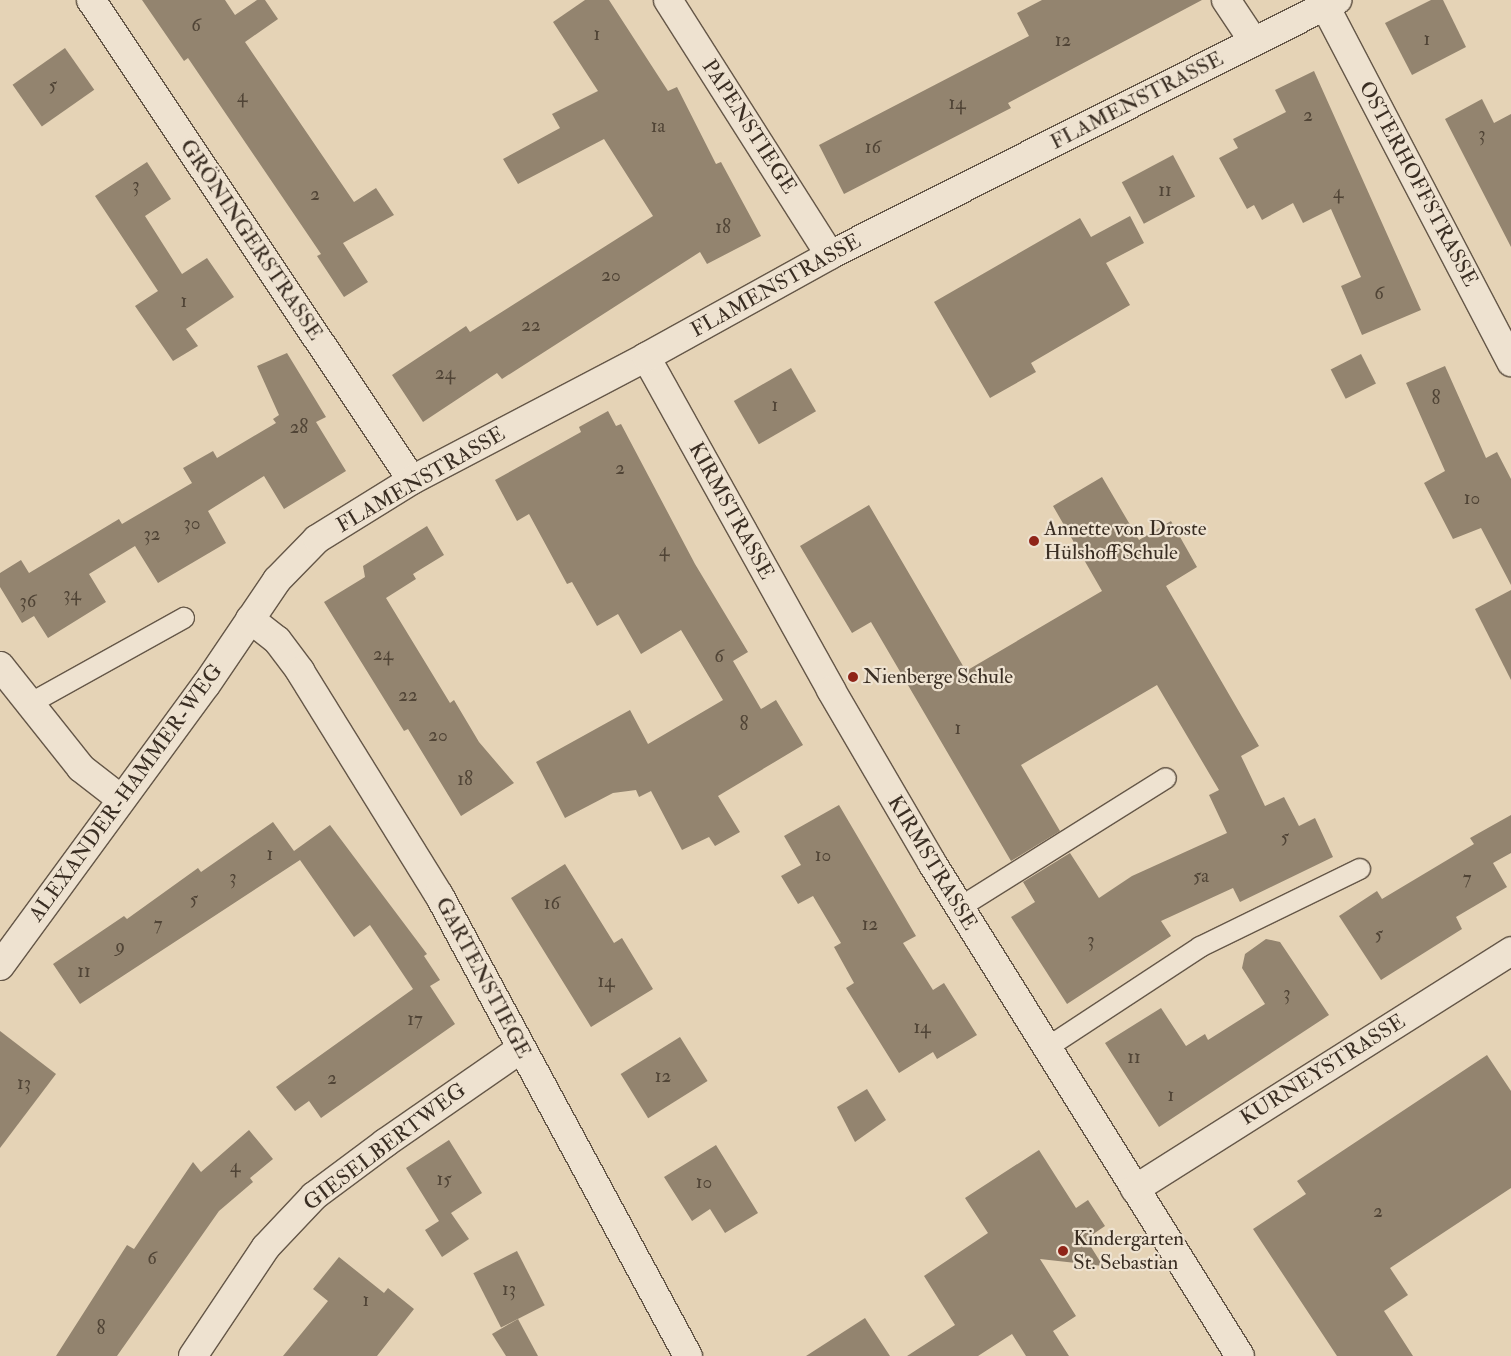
<!DOCTYPE html>
<html>
<head>
<meta charset="utf-8">
<style>
	body { margin:0 }
	#map { position:relative; width:1511px; height:1356px; overflow:hidden; background:#e5d3b6; font-family:"IM FELL Double Pica",serif }
	div>[style] { position:absolute }
	[style*='--x'] { left:calc(var(--x)*1px); top:calc(var(--y)*1px); width:calc(var(--w)*1px); rotate:calc(var(--a)*1deg) }
	.building>* { inset:0; background:#93846f; transform-origin:0 0 }
	.roads { filter:drop-shadow(1px 0 #655748) drop-shadow(-1px 0 #655748) drop-shadow(0 1px #655748) drop-shadow(0 -1px #655748) }
	.service>* { height:20px; margin:-10px; padding:0 10px; transform-origin:10px; border-radius:10px; background:#eee2d0 }
	.minor>* { height:28px; margin:-14px; padding:0 14px; transform-origin:14px; border-radius:14px; background:#eee2d0 }
	.dots>* { width:14px; height:14px; translate:-50% -50%; box-sizing:border-box; border:2px solid #eee2d0; border-radius:50% }
	span { translate:-50% -50%; white-space:nowrap; text-align:center; line-height:1.15; -webkit-text-stroke:4.5px #eee2d0; paint-order:stroke }
	.number-label { font-size:19px; color:#504436 }
	.number-label span { -webkit-text-stroke-width:0 }
	.street-label { font-size:21px; color:#3a2e23 }
	.poi-label { font-size:21px; color:#3a2e23 }
	.left { translate:0 -50%; text-align:left }
</style>
</head>
<body>
<div id="map">
	<div class="building">
		<i style="clip-path:polygon(142px 0,225px 0,235px 15px,257px 0,265px 0,278px 19px,245px 42px,354px 202px,376px 188px,394px 215px,343px 243px,368px 282px,344px 297px,317px 256px,321px 254px,188px 58px,184px 61px)"></i>
		<i style="clip-path:polygon(585px 0,609px 0,668px 91px,677px 87px,716px 164px,721px 162px,761px 236px,707px 264px,700px 252px,502px 379px,497px 373px,423px 422px,392px 375px,466px 326px,470px 332px,653px 216px,604px 139px,518px 184px,503px 159px,560px 128px,552px 114px,598px 91px,553px 22px)"></i>
		<i style="clip-path:polygon(1042px 0,1202px 0,1008px 103px,1011px 108px,844px 194px,819px 145px,1029px 36px,1017px 13px)"></i>
		<i style="clip-path:polygon(1431px 0,1443px 0,1466px 47px,1412px 75px,1385px 23px)"></i>
		<i style="left:65px;top:48px;width:51px;height:64px;rotate:55deg"></i>
		<i style="clip-path:polygon(1314px 71px,1421px 310px,1362px 335px,1341px 286px,1361px 277px,1331px 209px,1303px 223px,1293px 203px,1262px 220px,1254px 205px,1247px 209px,1219px 158px,1238px 148px,1233px 139px,1286px 112px,1275px 90px)"></i>
		<i style="clip-path:polygon(1482px 99px,1494px 123px,1511px 114px,1511px 247px,1445px 119px)"></i>
		<i style="left:1173px;top:155px;width:47px;height:58px;rotate:62deg"></i>
		<i style="clip-path:polygon(147px 162px,171px 199px,145px 216px,182px 274px,207px 258px,234px 297px,186px 329px,198px 346px,173px 361px,135px 306px,158px 291px,95px 196px)"></i>
		<i style="clip-path:polygon(1130px 216px,1144px 243px,1106px 263px,1130px 305px,1031px 363px,1036px 372px,990px 398px,934px 302px,1080px 218px,1091px 237px)"></i>
		<i style="clip-path:polygon(287px 353px,326px 417px,316px 422px,346px 471px,284px 509px,264px 476px,208px 511px,226px 543px,158px 583px,135px 546px,89px 574px,106px 602px,48px 638px,34px 616px,22px 623px,0 587px,0 573px,21px 560px,29px 573px,119px 519px,122px 524px,192px 483px,183px 468px,213px 451px,217px 458px,276px 423px,273px 419px,279px 415px,257px 366px)"></i>
		<i style="left:1361px;top:354px;width:33px;height:34px;rotate:63deg"></i>
		<i style="clip-path:polygon(1445px 366px,1486px 458px,1497px 452px,1511px 479px,1511px 585px,1481px 528px,1453px 539px,1424px 483px,1445px 471px,1406px 383px)"></i>
		<i style="left:791px;top:368px;width:50px;height:66px;rotate:60deg"></i>
		<i style="clip-path:polygon(608px 411px,616px 426px,621px 424px,695px 564px,748px 652px,733px 661px,761px 709px,776px 700px,803px 745px,718px 796px,740px 832px,715px 846px,709px 837px,682px 850px,651px 791px,639px 797px,636px 790px,613px 793px,565px 818px,536px 762px,630px 710px,648px 744px,723px 700px,681px 630px,641px 654px,618px 614px,597px 626px,572px 582px,567px 584px,529px 514px,517px 521px,495px 480px,581px 432px,579px 427px)"></i>
		<i style="clip-path:polygon(1102px 477px,1139px 540px,1171px 521px,1197px 567px,1166px 586px,1259px 746px,1241px 756px,1265px 806px,1284px 797px,1299px 826px,1315px 818px,1333px 857px,1240px 902px,1233px 888px,1161px 921px,1171px 936px,1067px 1004px,1011px 917px,1035px 902px,1023px 882px,1070px 853px,1099px 898px,1132px 876px,1227px 833px,1209px 795px,1219px 790px,1157px 685px,1021px 765px,1060px 831px,1011px 861px,871px 622px,852px 633px,800px 546px,869px 505px,966px 671px,1102px 591px,1053px 506px)"></i>
		<i style="clip-path:polygon(427px 526px,444px 555px,413px 574px,416px 579px,386px 598px,450px 703px,454px 700px,479px 742px,514px 783px,461px 816px,408px 729px,404px 731px,324px 602px,365px 577px,363px 566px)"></i>
		<i style="clip-path:polygon(1511px 590px,1511px 680px,1475px 609px)"></i>
		<i style="clip-path:polygon(839px 805px,916px 936px,903px 943px,933px 990px,944px 983px,977px 1035px,937px 1059px,933px 1052px,899px 1073px,846px 988px,854px 983px,834px 947px,841px 943px,813px 896px,798px 904px,781px 876px,801px 865px,784px 836px)"></i>
		<i style="clip-path:polygon(1511px 815px,1511px 853px,1493px 863px,1507px 887px,1456px 917px,1462px 929px,1381px 980px,1339px 916px,1377px 891px,1382px 899px,1474px 844px,1470px 838px)"></i>
		<i style="clip-path:polygon(273px 822px,294px 851px,330px 825px,427px 954px,424px 956px,440px 980px,430px 986px,455px 1024px,321px 1118px,309px 1101px,295px 1111px,276px 1087px,413px 989px,370px 925px,354px 937px,300px 860px,80px 1004px,53px 964px,124px 916px,127px 919px,198px 868px,201px 872px)"></i>
		<i style="clip-path:polygon(565px 864px,614px 943px,622px 938px,653px 989px,591px 1027px,511px 898px)"></i>
		<i style="clip-path:polygon(1266px 939px,1280px 942px,1329px 1015px,1159px 1127px,1105px 1043px,1161px 1008px,1186px 1046px,1205px 1034px,1208px 1040px,1265px 1004px,1242px 968px,1245px 954px)"></i>
		<i style="clip-path:polygon(0 1031px,56px 1074px,0 1148px)"></i>
		<i style="left:680px;top:1037px;width:52px;height:70px;rotate:58deg"></i>
		<i style="clip-path:polygon(1487px 1055px,1511px 1091px,1511px 1188px,1390px 1268px,1408px 1295px,1384px 1311px,1413px 1356px,1337px 1356px,1253px 1229px,1306px 1194px,1297px 1181px)"></i>
		<i style="clip-path:polygon(867px 1089px,886px 1120px,855px 1142px,837px 1107px)"></i>
		<i style="clip-path:polygon(249px 1130px,273px 1159px,250px 1178px,253px 1182px,219px 1211px,117px 1356px,56px 1356px,127px 1245px,134px 1249px,193px 1162px,201px 1172px)"></i>
		<i style="clip-path:polygon(449px 1140px,482px 1193px,451px 1213px,469px 1239px,442px 1257px,425px 1230px,439px 1221px,406px 1168px)"></i>
		<i style="clip-path:polygon(716px 1145px,758px 1213px,725px 1233px,710px 1209px,692px 1221px,664px 1177px)"></i>
		<i style="clip-path:polygon(1039px 1150px,1076px 1208px,1088px 1200px,1105px 1226px,1086px 1239px,1103px 1266px,1040px 1259px,1076px 1316px,1053px 1331px,1069px 1356px,1026px 1356px,1012px 1334px,978px 1356px,907px 1356px,955px 1325px,924px 1276px,988px 1233px,965px 1198px)"></i>
		<i style="left:517px;top:1251px;width:61px;height:49px;rotate:63deg"></i>
		<i style="clip-path:polygon(339px 1257px,384px 1293px,388px 1288px,414px 1309px,377px 1356px,283px 1356px,328px 1301px,313px 1289px)"></i>
		<i style="clip-path:polygon(865px 1318px,890px 1356px,806px 1356px)"></i>
		<i style="clip-path:polygon(518px 1319px,538px 1356px,506px 1356px,492px 1334px)"></i>
	</div>
	<div class="roads">
		<div class="service">
			<i style="--x:31;--y:703;--w:175;--a:-29.1"></i>
			<i style="--x:959;--y:908;--w:244;--a:-32.1"></i>
			<i style="--x:1045;--y:1049;--w:186;--a:-33.3"></i>
			<i style="--x:1200;--y:947;--w:178;--a:-26"></i>
		</div>
		<div class="minor">
			<i style="--x:91;--y:0;--w:577;--a:56.23"></i>
			<i style="--x:668;--y:0;--w:302;--a:57.6"></i>
			<i style="--x:1226;--y:0;--w:50;--a:56.3"></i>
			<i style="--x:1325;--y:6;--w:402;--a:62.4"></i>
			<i style="--x:646;--y:357;--w:381;--a:60.9"></i>
			<i style="--x:831;--y:690;--w:200;--a:59.7"></i>
			<i style="--x:932;--y:863;--w:581;--a:58.01"></i>
			<i style="--x:250;--y:619;--w:34;--a:38"></i>
			<i style="--x:277;--y:640;--w:39;--a:53"></i>
			<i style="--x:300;--y:671;--w:264;--a:58.2"></i>
			<i style="--x:439;--y:895;--w:524;--a:61.63"></i>
			<i style="--x:0;--y:666;--w:130;--a:51.5"></i>
			<i style="--x:81;--y:768;--w:51;--a:37.8"></i>
			<i style="--x:0;--y:966;--w:348;--a:-53.8"></i>
			<i style="--x:206;--y:685;--w:127;--a:-55.9"></i>
			<i style="--x:277;--y:580;--w:57;--a:-45.7"></i>
			<i style="--x:317;--y:539;--w:112;--a:-31.8"></i>
			<i style="--x:412;--y:480;--w:264;--a:-27.7"></i>
			<i style="--x:646;--y:357;--w:210;--a:-29"></i>
			<i style="--x:830;--y:255;--w:568;--a:-26.7"></i>
			<i style="--x:1135;--y:1189;--w:445;--a:-32.3"></i>
			<i style="--x:193;--y:1356;--w:131;--a:-56.2"></i>
			<i style="--x:266;--y:1247;--w:70;--a:-46.7"></i>
			<i style="--x:314;--y:1196;--w:89;--a:-36.7"></i>
			<i style="--x:385;--y:1143;--w:165;--a:-34.7"></i>
		</div>
	</div>
	<div class="dots">
		<i style="left:1034px;top:541px;background:#8f2418"></i>
		<i style="left:853px;top:677px;background:#8f2418"></i>
		<i style="left:1063px;top:1251px;background:#8f2418"></i>
	</div>
	<div class="number-label">
		<span style="left:196px;top:26px">6</span>
		<span style="left:597px;top:35px">1</span>
		<span style="left:1427px;top:40px">1</span>
		<span style="left:1063px;top:41px">12</span>
		<span style="left:53px;top:86px">5</span>
		<span style="left:242px;top:97px">4</span>
		<span style="left:957px;top:104px">14</span>
		<span style="left:1308px;top:116px">2</span>
		<span style="left:658px;top:127px">1a</span>
		<span style="left:1482px;top:135px">3</span>
		<span style="left:873px;top:148px">16</span>
		<span style="left:136px;top:186px">3</span>
		<span style="left:1165px;top:191px">11</span>
		<span style="left:1338px;top:193px">4</span>
		<span style="left:315px;top:195px">2</span>
		<span style="left:723px;top:228px">18</span>
		<span style="left:611px;top:276px">20</span>
		<span style="left:1379px;top:294px">6</span>
		<span style="left:184px;top:302px">1</span>
		<span style="left:531px;top:326px">22</span>
		<span style="left:445px;top:374px">24</span>
		<span style="left:1436px;top:399px">8</span>
		<span style="left:775px;top:406px">1</span>
		<span style="left:299px;top:428px">28</span>
		<span style="left:620px;top:469px">2</span>
		<span style="left:1472px;top:499px">10</span>
		<span style="left:192px;top:524px">30</span>
		<span style="left:152px;top:535px">32</span>
		<span style="left:664px;top:551px">4</span>
		<span style="left:72px;top:595px">34</span>
		<span style="left:28px;top:602px">36</span>
		<span style="left:383px;top:655px">24</span>
		<span style="left:719px;top:657px">6</span>
		<span style="left:408px;top:696px">22</span>
		<span style="left:744px;top:725px">8</span>
		<span style="left:958px;top:729px">1</span>
		<span style="left:438px;top:736px">20</span>
		<span style="left:465px;top:780px">18</span>
		<span style="left:1285px;top:838px">5</span>
		<span style="left:270px;top:855px">1</span>
		<span style="left:823px;top:856px">10</span>
		<span style="left:1201px;top:877px">5a</span>
		<span style="left:233px;top:878px">3</span>
		<span style="left:1467px;top:879px">7</span>
		<span style="left:194px;top:900px">5</span>
		<span style="left:552px;top:904px">16</span>
		<span style="left:158px;top:925px">7</span>
		<span style="left:870px;top:925px">12</span>
		<span style="left:1379px;top:935px">5</span>
		<span style="left:1091px;top:941px">3</span>
		<span style="left:120px;top:947px">9</span>
		<span style="left:84px;top:972px">11</span>
		<span style="left:606px;top:982px">14</span>
		<span style="left:1287px;top:994px">3</span>
		<span style="left:415px;top:1020px">17</span>
		<span style="left:922px;top:1028px">14</span>
		<span style="left:1134px;top:1058px">11</span>
		<span style="left:663px;top:1077px">12</span>
		<span style="left:332px;top:1079px">2</span>
		<span style="left:24px;top:1084px">13</span>
		<span style="left:1171px;top:1096px">1</span>
		<span style="left:235px;top:1167px">4</span>
		<span style="left:444px;top:1180px">15</span>
		<span style="left:704px;top:1183px">10</span>
		<span style="left:1378px;top:1212px">2</span>
		<span style="left:152px;top:1259px">6</span>
		<span style="left:509px;top:1290px">13</span>
		<span style="left:366px;top:1301px">1</span>
		<span style="left:101px;top:1329px">8</span>
	</div>
	<div class="street-label">
		<span style="left:1137px;top:101px;rotate:-27deg">FLAMENSTRASSE</span>
		<span style="left:749px;top:127px;rotate:57deg">PAPENSTIEGE</span>
		<span style="left:1418px;top:184px;rotate:62deg">OSTERHOFFSTRASSE</span>
		<span style="left:251px;top:240px;rotate:56deg">GRÖNINGERSTRASSE</span>
		<span style="left:776px;top:286px;rotate:-29deg">FLAMENSTRASSE</span>
		<span style="left:421px;top:480px;rotate:-30deg">FLAMENSTRASSE</span>
		<span style="left:731px;top:511px;rotate:61deg">KIRMSTRASSE</span>
		<span style="left:126px;top:793px;rotate:-54deg">ALEXANDER-HAMMER-WEG</span>
		<span style="left:932px;top:863px;rotate:59deg">KIRMSTRASSE</span>
		<span style="left:483px;top:978px;rotate:62deg">GARTENSTIEGE</span>
		<span style="left:1323px;top:1070px;rotate:-32deg">KURNEYSTRASSE</span>
		<span style="left:385px;top:1147px;rotate:-37deg">GIESELBERTWEG</span>
	</div>
	<div class="poi-label">
		<span class="left" style="left:1044px;top:541px">Annette von Droste<br>Hülshoff Schule</span>
		<span class="left" style="left:863px;top:677px">Nienberge Schule</span>
		<span class="left" style="left:1073px;top:1251px">Kindergarten<br>St. Sebastian</span>
	</div>
</div>
</body>
</html>
